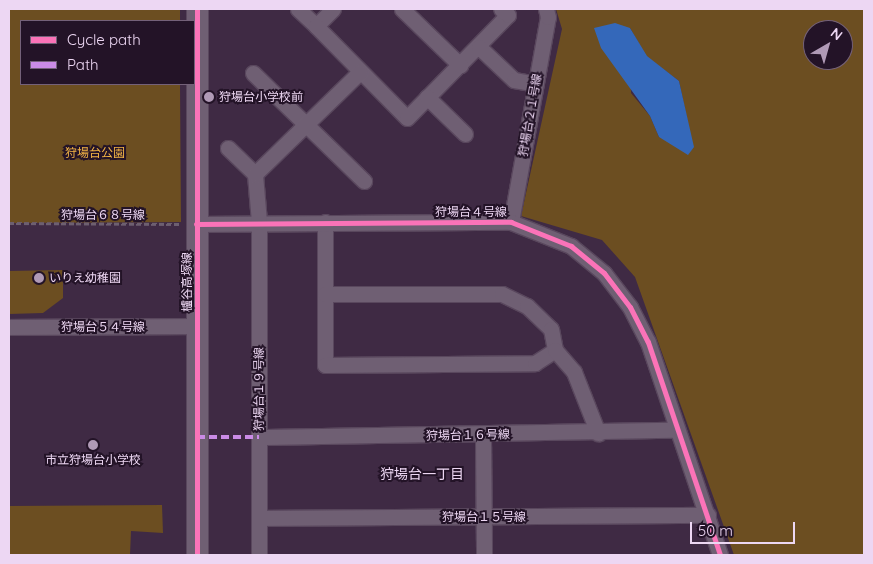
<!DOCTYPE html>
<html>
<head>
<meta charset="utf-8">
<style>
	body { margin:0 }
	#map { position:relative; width:873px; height:564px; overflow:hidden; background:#3f2a44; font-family:Quicksand,"Noto Sans JP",sans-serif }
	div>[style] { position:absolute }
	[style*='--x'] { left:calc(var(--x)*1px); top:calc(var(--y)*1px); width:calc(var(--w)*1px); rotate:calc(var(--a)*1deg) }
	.green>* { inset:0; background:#6c4e21 }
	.water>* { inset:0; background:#3468ba }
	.path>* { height:2.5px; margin-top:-1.25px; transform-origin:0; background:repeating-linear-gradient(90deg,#6d5f70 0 5px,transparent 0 7.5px) }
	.roads { filter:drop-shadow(1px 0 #59475d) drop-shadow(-1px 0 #59475d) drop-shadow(0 1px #59475d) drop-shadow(0 -1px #59475d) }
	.street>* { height:15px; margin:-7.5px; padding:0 7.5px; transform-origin:7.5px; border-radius:7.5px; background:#6f5f73 }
	.secondary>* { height:21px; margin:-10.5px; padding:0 10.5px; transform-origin:10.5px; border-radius:10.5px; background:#6f5f73 }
	.quiet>* { height:4px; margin-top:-2px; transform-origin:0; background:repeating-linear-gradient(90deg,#ca8be6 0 8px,transparent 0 12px) }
	.cycleway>* { height:5px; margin:-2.5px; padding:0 2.5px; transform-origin:2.5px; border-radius:2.5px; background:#fb73b8 }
	.dots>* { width:14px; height:14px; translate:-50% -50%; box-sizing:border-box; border:2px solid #231327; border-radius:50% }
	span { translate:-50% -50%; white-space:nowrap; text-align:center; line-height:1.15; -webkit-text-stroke:4px #231327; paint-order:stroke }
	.poi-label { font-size:12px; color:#edd7f3 }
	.left { translate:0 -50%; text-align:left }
	.street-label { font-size:12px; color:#edd7f3 }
	.park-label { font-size:12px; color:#f4b545 }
	.neighbourhood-label { font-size:14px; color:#edd7f3 }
	.frame { position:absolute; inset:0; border:10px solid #edd7f3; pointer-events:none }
	.legend { position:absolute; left:20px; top:20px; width:175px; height:65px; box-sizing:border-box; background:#231327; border:1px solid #746179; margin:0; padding:6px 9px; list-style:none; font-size:15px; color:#edd7f3 }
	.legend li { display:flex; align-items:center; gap:10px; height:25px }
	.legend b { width:25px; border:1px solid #746179 }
	.north { position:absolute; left:803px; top:20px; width:50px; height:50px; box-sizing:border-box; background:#231327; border:1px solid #746179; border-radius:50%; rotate:38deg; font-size:14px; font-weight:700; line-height:20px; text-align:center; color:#edd7f3 }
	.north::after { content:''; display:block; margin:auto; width:18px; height:22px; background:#b09ab6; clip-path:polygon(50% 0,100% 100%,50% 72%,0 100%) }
	.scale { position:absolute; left:690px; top:522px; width:105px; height:22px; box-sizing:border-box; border:2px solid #edd7f3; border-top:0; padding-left:6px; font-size:15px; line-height:18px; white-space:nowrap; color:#edd7f3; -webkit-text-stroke:4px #231327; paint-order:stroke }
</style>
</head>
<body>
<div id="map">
	<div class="green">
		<i style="clip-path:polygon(9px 9px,180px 9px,180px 21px,21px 21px,21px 84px,180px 84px,181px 222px,9px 223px)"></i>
		<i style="clip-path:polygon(evenodd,556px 9px,864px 9px,864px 555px,734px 555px,635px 277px,602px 240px,521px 216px,562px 29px,556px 9px,630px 28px,646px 56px,679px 81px,692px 142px,659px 137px,650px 116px,631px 93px,630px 28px,556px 9px,813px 30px,843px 30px,843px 60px,813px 60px,813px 30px)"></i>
		<i style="clip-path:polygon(63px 270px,63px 298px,43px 313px,9px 314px,9px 271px)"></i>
		<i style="clip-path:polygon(162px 505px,163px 533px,131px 531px,130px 555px,9px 555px,9px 506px)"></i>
	</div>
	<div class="water">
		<i style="clip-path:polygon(615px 23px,630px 28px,647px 56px,679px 81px,694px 147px,688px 155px,659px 137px,650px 116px,601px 48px,594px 28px)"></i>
	</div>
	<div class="path">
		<i style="--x:9;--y:223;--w:171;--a:0.3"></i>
	</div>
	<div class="roads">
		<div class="street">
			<i style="--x:298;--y:9;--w:25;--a:43"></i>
			<i style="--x:333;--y:9;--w:24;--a:135"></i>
			<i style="--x:316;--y:26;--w:129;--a:45.3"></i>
			<i style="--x:407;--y:118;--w:144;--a:-45.6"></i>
			<i style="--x:508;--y:15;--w:9;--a:-139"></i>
			<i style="--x:402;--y:9;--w:81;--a:44"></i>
			<i style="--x:479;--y:47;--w:48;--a:43.3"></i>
			<i style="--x:514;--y:80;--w:22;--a:10"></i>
			<i style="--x:253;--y:73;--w:155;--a:44.2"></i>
			<i style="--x:427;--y:97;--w:53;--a:44.2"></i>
			<i style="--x:228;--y:148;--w:37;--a:44"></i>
			<i style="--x:325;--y:222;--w:143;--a:90"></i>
			<i style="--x:325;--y:365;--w:210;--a:-0.5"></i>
			<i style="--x:535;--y:363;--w:24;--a:-33"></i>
			<i style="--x:511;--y:222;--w:208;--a:-79.8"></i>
			<i style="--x:548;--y:17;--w:8;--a:-104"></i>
			<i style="--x:196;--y:224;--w:315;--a:-0.4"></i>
			<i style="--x:511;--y:222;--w:65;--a:21.8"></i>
			<i style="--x:571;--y:246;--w:43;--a:39.3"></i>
			<i style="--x:604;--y:273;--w:43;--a:52.6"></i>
			<i style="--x:630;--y:307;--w:39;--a:63"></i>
			<i style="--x:648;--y:342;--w:225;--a:71.3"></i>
			<i style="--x:325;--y:294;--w:177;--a:0"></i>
			<i style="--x:502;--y:294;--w:28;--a:26"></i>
			<i style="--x:527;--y:306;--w:33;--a:44"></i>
			<i style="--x:551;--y:329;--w:21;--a:79"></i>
			<i style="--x:555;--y:350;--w:29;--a:49"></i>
			<i style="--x:574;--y:372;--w:66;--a:68.5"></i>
			<i style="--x:9;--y:327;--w:188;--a:-0.3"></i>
			<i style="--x:483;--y:435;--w:120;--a:89.5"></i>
			<i style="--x:259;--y:437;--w:418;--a:-1"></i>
			<i style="--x:259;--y:518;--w:449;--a:-0.4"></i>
			<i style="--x:259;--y:555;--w:333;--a:-90"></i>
			<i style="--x:259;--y:222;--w:48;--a:-94.8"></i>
			<i style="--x:255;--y:174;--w:146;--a:-44.2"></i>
		</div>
		<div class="secondary">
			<i style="--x:197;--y:9;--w:546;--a:90"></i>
		</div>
	</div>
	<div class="quiet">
		<i style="--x:197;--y:437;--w:62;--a:0"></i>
	</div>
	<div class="cycleway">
		<i style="--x:197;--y:9;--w:546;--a:90"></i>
		<i style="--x:196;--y:224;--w:315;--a:-0.4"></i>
		<i style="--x:511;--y:222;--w:65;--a:21.8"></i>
		<i style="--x:571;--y:246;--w:43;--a:39.3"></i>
		<i style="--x:604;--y:273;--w:43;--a:52.6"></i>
		<i style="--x:630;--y:307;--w:39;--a:63"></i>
		<i style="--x:648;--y:342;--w:225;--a:71.3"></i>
	</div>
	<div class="dots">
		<i style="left:209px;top:97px;background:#b09ab6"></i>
		<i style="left:39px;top:278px;background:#b09ab6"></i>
		<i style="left:93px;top:445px;background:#b09ab6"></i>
	</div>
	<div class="poi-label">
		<span class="left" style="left:219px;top:97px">狩場台小学校前</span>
		<span class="left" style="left:49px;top:278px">いりえ幼稚園</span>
		<span style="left:93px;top:460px">市立狩場台小学校</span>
	</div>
	<div class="street-label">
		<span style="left:530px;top:115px;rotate:-80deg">狩場台２１号線</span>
		<span style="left:471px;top:212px">狩場台４号線</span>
		<span style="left:103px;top:215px">狩場台６８号線</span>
		<span style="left:187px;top:282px;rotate:-90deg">櫨谷高塚線</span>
		<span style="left:103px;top:327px">狩場台５４号線</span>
		<span style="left:259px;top:389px;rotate:-90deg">狩場台１９号線</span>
		<span style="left:468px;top:435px;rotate:-1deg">狩場台１６号線</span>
		<span style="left:484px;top:517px">狩場台１５号線</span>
	</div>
	<div class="park-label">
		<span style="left:95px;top:153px">狩場台公園</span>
	</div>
	<div class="neighbourhood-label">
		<span style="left:422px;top:474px">狩場台一丁目</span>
	</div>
	<div class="frame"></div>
	<ul class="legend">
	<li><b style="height:6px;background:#fb73b8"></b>Cycle path</li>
	<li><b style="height:6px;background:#ca8be6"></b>Path</li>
	</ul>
	<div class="north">N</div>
	<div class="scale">50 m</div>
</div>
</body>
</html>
